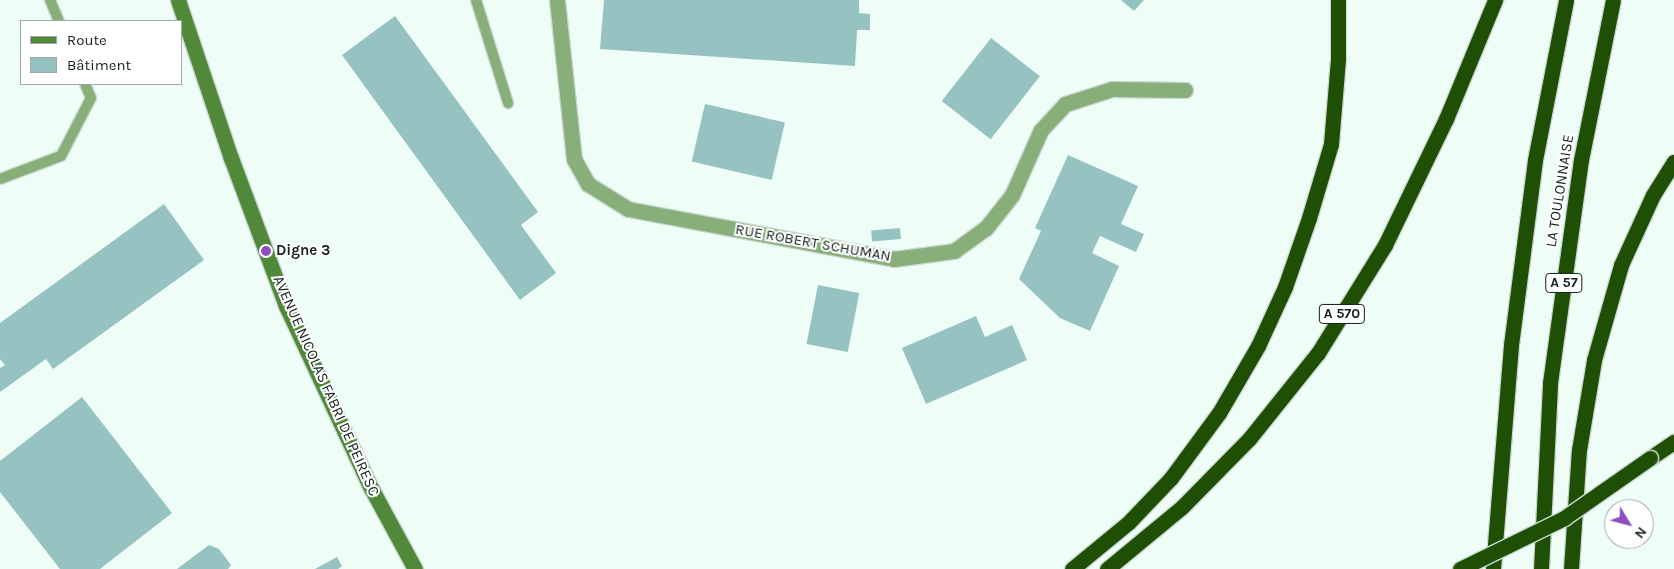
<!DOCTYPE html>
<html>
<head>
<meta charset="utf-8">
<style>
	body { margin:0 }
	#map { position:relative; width:1674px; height:569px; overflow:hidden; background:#eefdf6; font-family:Karla,sans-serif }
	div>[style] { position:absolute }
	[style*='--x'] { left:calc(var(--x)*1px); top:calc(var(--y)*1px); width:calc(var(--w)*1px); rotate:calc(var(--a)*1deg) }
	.building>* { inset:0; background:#96c3c1; transform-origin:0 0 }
	.roads { filter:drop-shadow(1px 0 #cbdad3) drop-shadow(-1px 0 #cbdad3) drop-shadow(0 1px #cbdad3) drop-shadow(0 -1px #cbdad3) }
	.lane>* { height:10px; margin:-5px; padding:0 5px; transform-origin:5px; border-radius:5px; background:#88ae7a }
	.street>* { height:15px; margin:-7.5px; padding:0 7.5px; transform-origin:7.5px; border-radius:7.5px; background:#88ae7a }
	.secondary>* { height:15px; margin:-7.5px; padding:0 7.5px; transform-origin:7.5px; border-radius:7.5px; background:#508939 }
	.highway>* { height:15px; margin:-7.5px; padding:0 7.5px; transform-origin:7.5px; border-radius:7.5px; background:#1f4f04 }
	.bridges { filter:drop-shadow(1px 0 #cbdad3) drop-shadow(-1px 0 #cbdad3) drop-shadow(0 1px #cbdad3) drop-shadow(0 -1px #cbdad3) }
	.highway-bridge>* { height:15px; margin:-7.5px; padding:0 7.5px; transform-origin:7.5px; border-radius:7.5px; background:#1f4f04 }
	.dots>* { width:14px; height:14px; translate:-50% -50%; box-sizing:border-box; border:2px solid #fff; border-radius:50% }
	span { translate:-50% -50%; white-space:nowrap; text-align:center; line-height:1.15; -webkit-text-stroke:4px #fff; paint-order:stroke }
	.shield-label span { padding:1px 4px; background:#fff; border:1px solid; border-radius:4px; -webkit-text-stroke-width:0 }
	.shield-label { font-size:14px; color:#14221c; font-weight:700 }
	.street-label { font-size:15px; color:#14221c }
	.poi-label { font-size:15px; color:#14221c; font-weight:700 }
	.left { translate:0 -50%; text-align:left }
	.legend { position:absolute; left:20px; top:20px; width:162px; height:65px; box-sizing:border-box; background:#fff; border:1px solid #a1a7a4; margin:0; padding:6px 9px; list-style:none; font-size:15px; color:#14221c }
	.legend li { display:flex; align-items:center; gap:10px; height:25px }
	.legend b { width:25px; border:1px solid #a1a7a4 }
	.north { position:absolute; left:1604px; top:499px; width:50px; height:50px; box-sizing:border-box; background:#fff; border:1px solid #a1a7a4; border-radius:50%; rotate:127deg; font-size:14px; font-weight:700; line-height:20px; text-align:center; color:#14221c }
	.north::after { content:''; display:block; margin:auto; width:18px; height:22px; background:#8f4dc2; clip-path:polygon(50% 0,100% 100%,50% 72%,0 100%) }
</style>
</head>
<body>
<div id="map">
	<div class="building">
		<i style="clip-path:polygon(604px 0,859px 0,859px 13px,870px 14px,870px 30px,857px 30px,855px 66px,600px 49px)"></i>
		<i style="clip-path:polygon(1121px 0,1144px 0,1134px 11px)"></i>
		<i style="clip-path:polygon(395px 16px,538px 212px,521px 225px,556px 273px,520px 300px,342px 55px)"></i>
		<i style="left:991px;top:38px;width:62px;height:80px;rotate:38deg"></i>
		<i style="left:705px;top:104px;width:82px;height:59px;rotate:13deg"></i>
		<i style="clip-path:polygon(1068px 155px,1138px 186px,1121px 224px,1144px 234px,1136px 252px,1100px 236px,1092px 253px,1119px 266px,1090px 331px,1060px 318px,1019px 279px,1041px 231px,1035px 228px)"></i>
		<i style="clip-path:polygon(164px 204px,204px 260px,53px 369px,46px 359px,0 392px,0 368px,5px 365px,0 359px,0 323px)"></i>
		<i style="left:900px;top:228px;width:11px;height:29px;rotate:85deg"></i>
		<i style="left:818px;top:285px;width:42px;height:60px;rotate:11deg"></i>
		<i style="clip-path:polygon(976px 316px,985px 337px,1012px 325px,1027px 360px,926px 404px,902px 348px)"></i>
		<i style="clip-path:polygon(82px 397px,172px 513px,100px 569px,60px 569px,0 492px,0 461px)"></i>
		<i style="clip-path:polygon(209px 545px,219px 549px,231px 565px,228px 569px,177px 569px)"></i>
		<i style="clip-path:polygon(337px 557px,342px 566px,338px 569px,315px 569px)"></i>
	</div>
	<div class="roads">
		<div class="lane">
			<i style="--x:50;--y:0;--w:23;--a:67"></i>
			<i style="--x:476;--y:0;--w:108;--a:72.7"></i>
			<i style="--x:0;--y:179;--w:65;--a:-20.7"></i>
			<i style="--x:61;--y:156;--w:65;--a:-62.7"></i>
			<i style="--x:91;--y:98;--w:15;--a:-113"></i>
		</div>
		<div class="street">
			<i style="--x:557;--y:0;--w:160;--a:83.9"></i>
			<i style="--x:574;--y:159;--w:29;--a:61"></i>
			<i style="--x:588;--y:184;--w:47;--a:32"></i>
			<i style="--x:628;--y:209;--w:271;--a:10.6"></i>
			<i style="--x:894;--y:259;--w:61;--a:-7.6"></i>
			<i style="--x:954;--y:251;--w:39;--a:-36"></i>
			<i style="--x:986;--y:228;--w:42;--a:-51.8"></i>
			<i style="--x:1012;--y:195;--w:71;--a:-66"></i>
			<i style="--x:1041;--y:130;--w:35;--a:-47"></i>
			<i style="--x:1065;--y:104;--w:49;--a:-17.7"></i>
			<i style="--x:1112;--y:89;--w:73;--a:0.8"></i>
		</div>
		<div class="secondary">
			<i style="--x:178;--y:0;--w:167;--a:71.5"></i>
			<i style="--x:231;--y:158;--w:158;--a:69.6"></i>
			<i style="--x:286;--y:306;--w:201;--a:65"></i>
			<i style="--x:371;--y:488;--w:92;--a:61.5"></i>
		</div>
		<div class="highway">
			<i style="--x:1650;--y:458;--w:29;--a:-34"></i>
			<i style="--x:1072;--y:569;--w:74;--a:-39.5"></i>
			<i style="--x:1129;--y:522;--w:61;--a:-46.3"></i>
			<i style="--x:1171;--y:478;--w:81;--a:-53.6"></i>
			<i style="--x:1219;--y:413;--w:78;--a:-59.8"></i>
			<i style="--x:1258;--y:346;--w:65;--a:-65.4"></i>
			<i style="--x:1285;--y:287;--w:73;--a:-70.8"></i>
			<i style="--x:1309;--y:218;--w:77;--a:-73.4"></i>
			<i style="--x:1331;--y:144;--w:86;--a:-85.3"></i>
			<i style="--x:1338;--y:58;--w:58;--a:-90"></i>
			<i style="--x:1107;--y:569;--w:97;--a:-39.6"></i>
			<i style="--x:1182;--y:507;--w:95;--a:-45.4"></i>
			<i style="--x:1249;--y:439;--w:110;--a:-51.3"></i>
			<i style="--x:1318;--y:353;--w:127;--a:-58.2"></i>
			<i style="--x:1385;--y:245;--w:140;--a:-64.2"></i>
			<i style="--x:1446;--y:119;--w:129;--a:-67.6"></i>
			<i style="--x:1493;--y:569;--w:225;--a:-85.4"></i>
			<i style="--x:1511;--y:345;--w:187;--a:-82.6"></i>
			<i style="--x:1535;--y:160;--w:163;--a:-79"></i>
			<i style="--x:1541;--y:569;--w:186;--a:-87.2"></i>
			<i style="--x:1550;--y:383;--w:225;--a:-82.1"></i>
			<i style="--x:1581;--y:160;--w:163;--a:-78.7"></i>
			<i style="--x:1571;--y:569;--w:119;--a:-86.2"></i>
			<i style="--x:1579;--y:450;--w:91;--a:-80.5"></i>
			<i style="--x:1594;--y:360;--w:99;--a:-74.1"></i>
			<i style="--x:1621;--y:265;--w:77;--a:-65.4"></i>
			<i style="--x:1653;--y:195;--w:39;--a:-58"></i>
		</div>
	</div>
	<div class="bridges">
		<div class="highway-bridge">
			<i style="--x:1460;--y:569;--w:116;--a:-26.1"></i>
			<i style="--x:1564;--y:518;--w:105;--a:-34.9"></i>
		</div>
	</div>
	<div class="dots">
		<i style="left:266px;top:251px;background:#8f4dc2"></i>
	</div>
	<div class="shield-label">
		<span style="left:1564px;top:283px">A 57</span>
		<span style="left:1342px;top:314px">A 570</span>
	</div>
	<div class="street-label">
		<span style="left:1560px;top:191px;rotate:-81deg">LA TOULONNAISE</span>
		<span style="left:813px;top:243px;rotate:10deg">RUE ROBERT SCHUMAN</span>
		<span style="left:326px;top:386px;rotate:66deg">AVENUE NICOLAS FABRI DE PEIRESC</span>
	</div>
	<div class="poi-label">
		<span class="left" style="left:276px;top:251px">Digne 3</span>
	</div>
	<ul class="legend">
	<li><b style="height:6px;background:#508939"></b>Route</li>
	<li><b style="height:14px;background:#96c3c1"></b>Bâtiment</li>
	</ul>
	<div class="north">N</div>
</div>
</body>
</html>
